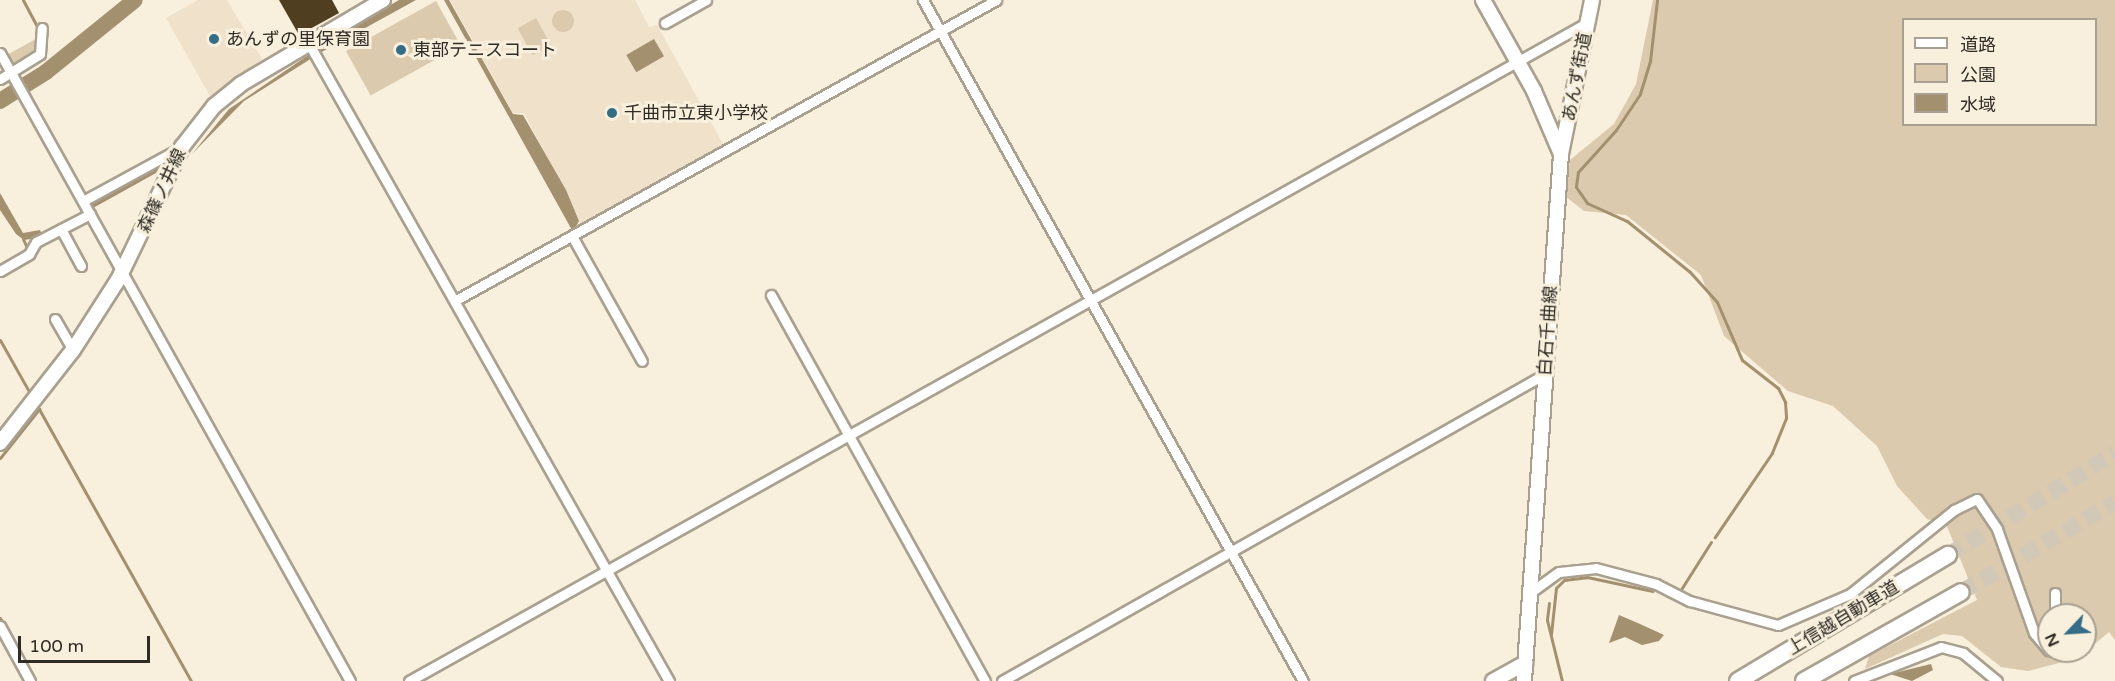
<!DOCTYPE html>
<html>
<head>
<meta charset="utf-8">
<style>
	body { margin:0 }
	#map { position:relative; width:2115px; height:681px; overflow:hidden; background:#f9efdd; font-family:"Varela Round","Noto Sans JP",sans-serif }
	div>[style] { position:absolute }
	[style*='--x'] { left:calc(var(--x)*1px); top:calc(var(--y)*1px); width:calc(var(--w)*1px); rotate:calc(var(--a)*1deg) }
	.built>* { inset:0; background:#efe1ca }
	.green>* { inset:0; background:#dbcaae; transform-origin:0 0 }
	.round { border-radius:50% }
	.water>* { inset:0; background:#a3906f; transform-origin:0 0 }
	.stream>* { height:3px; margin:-1.5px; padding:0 1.5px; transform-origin:1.5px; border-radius:1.5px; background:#a3906f }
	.river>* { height:16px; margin:-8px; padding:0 8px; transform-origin:8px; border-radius:8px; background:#a3906f }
	.building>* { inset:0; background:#4f3e20 }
	.highway-tunnel>* { height:16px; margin-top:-8px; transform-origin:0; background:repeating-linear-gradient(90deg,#d1c8b8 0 16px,transparent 0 24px) }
	.roads { filter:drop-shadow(2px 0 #a9a090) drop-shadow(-2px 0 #a9a090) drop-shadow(0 2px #a9a090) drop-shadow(0 -2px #a9a090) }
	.street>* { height:9px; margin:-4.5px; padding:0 4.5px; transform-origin:4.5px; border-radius:4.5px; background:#fff }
	.secondary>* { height:14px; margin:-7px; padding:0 7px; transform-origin:7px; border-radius:7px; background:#fff }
	.highway>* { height:16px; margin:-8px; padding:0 8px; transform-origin:8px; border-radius:8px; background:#fff }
	.dots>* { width:16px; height:16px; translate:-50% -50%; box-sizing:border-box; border:3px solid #f9efdd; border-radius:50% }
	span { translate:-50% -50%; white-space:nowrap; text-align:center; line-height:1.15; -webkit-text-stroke:6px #f9efdd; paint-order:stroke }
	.poi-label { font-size:18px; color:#2f2c25 }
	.left { translate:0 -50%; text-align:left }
	.street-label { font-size:18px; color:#2f2c25 }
	.legend { position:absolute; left:1902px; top:18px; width:195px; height:108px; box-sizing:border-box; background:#f9efdd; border:2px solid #a8a193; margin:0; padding:8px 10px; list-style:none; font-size:18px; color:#2f2c25 }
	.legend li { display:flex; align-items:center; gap:12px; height:30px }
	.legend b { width:30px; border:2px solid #a8a193 }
	.north { position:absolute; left:2037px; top:603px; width:60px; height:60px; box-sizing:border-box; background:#f9efdd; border:2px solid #a8a193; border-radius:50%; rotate:245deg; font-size:16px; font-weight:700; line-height:24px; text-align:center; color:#2f2c25 }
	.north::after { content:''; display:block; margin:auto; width:21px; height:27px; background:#356d87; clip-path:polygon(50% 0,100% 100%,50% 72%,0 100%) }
	.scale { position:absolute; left:18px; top:636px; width:132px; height:27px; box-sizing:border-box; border:3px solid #2f2c25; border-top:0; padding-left:8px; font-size:18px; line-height:21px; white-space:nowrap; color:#2f2c25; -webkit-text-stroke:4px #f9efdd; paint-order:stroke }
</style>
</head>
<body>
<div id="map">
	<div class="built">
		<i style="clip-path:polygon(198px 0,227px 0,262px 59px,210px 96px,166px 18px)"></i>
		<i style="clip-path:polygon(450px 0,635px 0,649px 27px,657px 25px,723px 144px,582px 226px,524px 113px,513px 113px)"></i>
	</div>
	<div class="green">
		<i style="clip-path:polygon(evenodd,1653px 0,2115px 0,2115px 640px,2109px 632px,2078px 658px,2028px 671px,2001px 667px,1962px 636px,1943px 634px,1865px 669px,1869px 656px,1977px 600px,1946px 524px,1927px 519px,1897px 486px,1877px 446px,1833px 406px,1788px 391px,1724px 336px,1701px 275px,1626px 215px,1584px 211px,1565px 196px,1570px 160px,1614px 124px,1636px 84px,1653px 0,1904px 20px,2096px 20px,2096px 124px,1904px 124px,1904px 20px,1653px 0,2049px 615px,2085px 615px,2085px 651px,2049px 651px,2049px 615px)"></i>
		<i style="left:436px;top:1px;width:51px;height:103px;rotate:61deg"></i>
		<i class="round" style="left:552px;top:10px;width:22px;height:22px"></i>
		<i style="left:536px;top:18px;width:31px;height:21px;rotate:61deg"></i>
		<i style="clip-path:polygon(41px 36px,37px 49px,12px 64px,7px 55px)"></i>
	</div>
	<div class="water">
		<i style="clip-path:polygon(399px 0,416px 0,318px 54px,323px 45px)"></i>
		<i style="clip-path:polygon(444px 0,449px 0,513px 114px,523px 115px,566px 190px,579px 221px,573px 232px)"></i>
		<i style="left:654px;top:39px;width:20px;height:32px;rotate:60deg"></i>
		<i style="clip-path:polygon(310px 54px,312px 58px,244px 101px,192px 154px,229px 109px)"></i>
		<i style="clip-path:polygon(166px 157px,156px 173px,93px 208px,90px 201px)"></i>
		<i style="clip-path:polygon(0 193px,23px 233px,40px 230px,43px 237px,24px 240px,16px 234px,0 210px)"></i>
		<i style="clip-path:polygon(1619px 615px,1640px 624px,1664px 635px,1659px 641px,1642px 645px,1625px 637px,1609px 643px)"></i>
		<i style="clip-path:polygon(1931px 664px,1933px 670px,1912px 681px,1890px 674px)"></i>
	</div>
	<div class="stream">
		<i style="--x:23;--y:0;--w:34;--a:62"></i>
		<i style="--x:1657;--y:0;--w:61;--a:96.5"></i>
		<i style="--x:1650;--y:61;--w:34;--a:107"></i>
		<i style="--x:1640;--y:94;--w:43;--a:123.7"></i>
		<i style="--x:1616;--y:130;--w:57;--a:132.1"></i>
		<i style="--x:1578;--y:172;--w:15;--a:98"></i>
		<i style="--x:1576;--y:187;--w:19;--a:55"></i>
		<i style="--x:1587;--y:203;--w:44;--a:24.2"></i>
		<i style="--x:1627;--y:221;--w:81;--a:39"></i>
		<i style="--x:1690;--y:272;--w:40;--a:48"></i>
		<i style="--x:1717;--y:302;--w:63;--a:66.7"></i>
		<i style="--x:1742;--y:360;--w:46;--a:37.9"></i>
		<i style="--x:1778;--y:388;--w:16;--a:63"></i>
		<i style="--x:1785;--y:402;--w:16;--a:86"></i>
		<i style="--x:1786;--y:418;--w:38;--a:112"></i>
		<i style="--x:1772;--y:453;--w:102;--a:124.2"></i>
		<i style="--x:23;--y:239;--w:12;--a:66"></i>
		<i style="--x:0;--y:340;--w:63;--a:60.6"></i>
		<i style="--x:0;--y:458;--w:63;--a:-51.5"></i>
		<i style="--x:39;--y:409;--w:312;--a:60.8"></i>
		<i style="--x:1680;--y:591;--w:58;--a:-57.7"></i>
		<i style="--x:1667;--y:596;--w:8;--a:7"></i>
		<i style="--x:1549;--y:603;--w:17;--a:97"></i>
		<i style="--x:1547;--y:620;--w:63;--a:76.2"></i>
		<i style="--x:0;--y:618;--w:7;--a:56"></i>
		<i style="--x:1551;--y:634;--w:46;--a:-83.8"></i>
		<i style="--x:1556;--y:588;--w:11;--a:-45"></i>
		<i style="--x:1564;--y:580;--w:23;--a:-7"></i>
		<i style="--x:1587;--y:577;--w:67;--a:12"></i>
	</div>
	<div class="river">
		<i style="--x:0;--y:101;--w:54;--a:-32.2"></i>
		<i style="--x:46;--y:72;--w:114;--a:-39"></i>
	</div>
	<div class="building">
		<i style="clip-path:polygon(279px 0,332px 0,339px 13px,299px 35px)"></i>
	</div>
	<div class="highway-tunnel">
		<i style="--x:1948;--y:555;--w:196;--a:-31.4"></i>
		<i style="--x:1961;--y:592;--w:178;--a:-30.3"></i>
	</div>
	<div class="roads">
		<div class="street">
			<i style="--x:923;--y:0;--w:780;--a:60.84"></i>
			<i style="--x:665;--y:23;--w:47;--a:-29.3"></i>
			<i style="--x:309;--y:44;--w:732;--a:60.53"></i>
			<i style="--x:0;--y:53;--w:719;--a:60.87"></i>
			<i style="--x:0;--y:79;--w:47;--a:-32"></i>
			<i style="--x:40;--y:54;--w:26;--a:-86"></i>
			<i style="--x:83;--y:201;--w:113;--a:-28.6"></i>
			<i style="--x:61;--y:229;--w:42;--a:61.6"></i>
			<i style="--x:572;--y:236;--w:143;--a:60.8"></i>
			<i style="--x:0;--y:271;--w:34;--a:-30"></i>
			<i style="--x:29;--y:254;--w:14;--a:-60"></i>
			<i style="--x:36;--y:242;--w:61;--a:-27.4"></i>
			<i style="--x:771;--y:295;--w:441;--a:61"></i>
			<i style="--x:456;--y:300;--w:618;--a:-29.05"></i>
			<i style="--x:55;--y:319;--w:36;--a:60"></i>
			<i style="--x:1531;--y:592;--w:34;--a:-36"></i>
			<i style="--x:1559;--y:572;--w:37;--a:-6"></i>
			<i style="--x:1596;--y:568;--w:62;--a:14.9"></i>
			<i style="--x:1656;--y:584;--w:38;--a:27"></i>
			<i style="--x:1690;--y:601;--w:91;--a:15.3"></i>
			<i style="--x:1778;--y:625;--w:78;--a:-23.3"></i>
			<i style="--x:1850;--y:594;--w:134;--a:-38.9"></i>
			<i style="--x:1954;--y:510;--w:25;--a:-26"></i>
			<i style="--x:1977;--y:499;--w:36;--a:56"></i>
			<i style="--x:1997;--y:529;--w:110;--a:70.4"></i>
			<i style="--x:2034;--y:633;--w:23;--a:50"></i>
			<i style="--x:2055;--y:615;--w:22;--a:-90"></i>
			<i style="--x:0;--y:626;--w:63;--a:61.4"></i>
			<i style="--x:409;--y:681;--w:1351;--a:-29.2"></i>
			<i style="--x:1002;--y:681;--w:624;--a:-29.48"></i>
			<i style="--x:1854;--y:681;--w:93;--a:-21.3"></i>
			<i style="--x:1941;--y:647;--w:23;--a:15"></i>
			<i style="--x:1963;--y:653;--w:44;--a:39.5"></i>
		</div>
		<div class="secondary">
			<i style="--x:1483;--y:0;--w:104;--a:60.7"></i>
			<i style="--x:1534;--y:91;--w:69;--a:66.8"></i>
			<i style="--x:1561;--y:154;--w:528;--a:94.02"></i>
			<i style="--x:1561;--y:154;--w:157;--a:-78.6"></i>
			<i style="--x:0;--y:443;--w:118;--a:-51.9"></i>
			<i style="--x:73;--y:350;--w:83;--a:-57.3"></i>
			<i style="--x:118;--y:280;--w:148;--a:-64.3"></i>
			<i style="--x:182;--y:147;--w:52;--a:-52"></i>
			<i style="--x:214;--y:106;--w:35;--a:-39"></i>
			<i style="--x:241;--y:84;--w:165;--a:-30.6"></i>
			<i style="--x:1493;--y:681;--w:37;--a:-29"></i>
		</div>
		<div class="highway">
			<i style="--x:1738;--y:681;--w:245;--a:-31"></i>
			<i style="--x:1804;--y:681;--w:180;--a:-29.5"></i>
		</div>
	</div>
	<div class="dots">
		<i style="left:214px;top:39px;background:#356d87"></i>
		<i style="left:401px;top:50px;background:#356d87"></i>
		<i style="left:612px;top:113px;background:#356d87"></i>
	</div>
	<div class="poi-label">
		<span class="left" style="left:226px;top:39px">あんずの里保育園</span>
		<span class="left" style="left:413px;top:50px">東部テニスコート</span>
		<span class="left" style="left:624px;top:113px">千曲市立東小学校</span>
	</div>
	<div class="street-label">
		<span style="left:1577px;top:77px;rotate:-79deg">あんず街道</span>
		<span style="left:162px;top:191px;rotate:-65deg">森篠ノ井線</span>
		<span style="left:1548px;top:331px;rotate:-86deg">白石千曲線</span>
		<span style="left:1843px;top:618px;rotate:-31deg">上信越自動車道</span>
	</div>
	<ul class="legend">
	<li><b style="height:8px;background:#fff"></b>道路</li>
	<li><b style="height:16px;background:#dbcaae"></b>公園</li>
	<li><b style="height:16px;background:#a3906f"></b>水域</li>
	</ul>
	<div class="north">N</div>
	<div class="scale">100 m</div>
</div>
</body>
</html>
